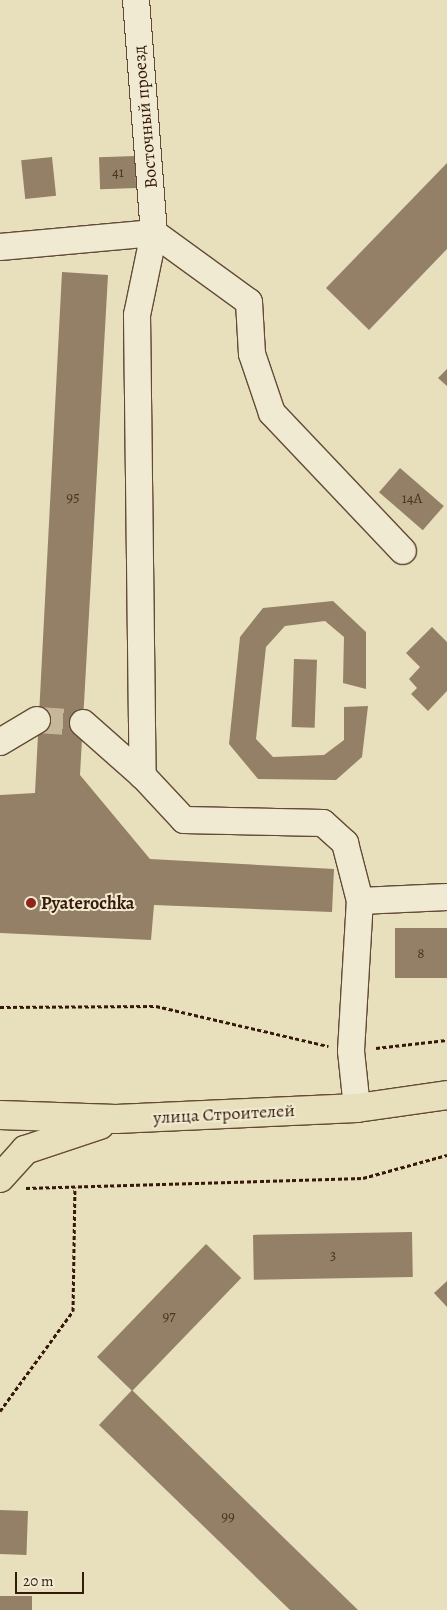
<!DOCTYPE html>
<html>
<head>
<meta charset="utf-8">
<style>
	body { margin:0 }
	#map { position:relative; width:447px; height:1610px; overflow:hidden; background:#e8dfbc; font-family:Alegreya,serif }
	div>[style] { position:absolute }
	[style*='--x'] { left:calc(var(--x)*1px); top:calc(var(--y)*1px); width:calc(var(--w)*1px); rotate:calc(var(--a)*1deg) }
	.building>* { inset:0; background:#938067; transform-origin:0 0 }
	.minor-tunnel>* { height:26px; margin-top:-13px; transform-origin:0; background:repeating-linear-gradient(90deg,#c5b798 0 26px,transparent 0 39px) }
	.path>* { height:3px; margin-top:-1.5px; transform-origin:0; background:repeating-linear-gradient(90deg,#37190a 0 4px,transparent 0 6.5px) }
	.roads { filter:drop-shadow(1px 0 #634a36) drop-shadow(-1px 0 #634a36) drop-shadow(0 1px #634a36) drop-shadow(0 -1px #634a36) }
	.minor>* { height:26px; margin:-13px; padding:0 13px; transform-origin:13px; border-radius:13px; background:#f0ead3 }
	.major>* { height:28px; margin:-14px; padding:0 14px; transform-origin:14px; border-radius:14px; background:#e8dfbc }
	.dots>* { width:14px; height:14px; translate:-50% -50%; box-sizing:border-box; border:2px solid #f0ead3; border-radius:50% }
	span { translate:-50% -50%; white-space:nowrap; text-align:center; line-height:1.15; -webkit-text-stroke:4px #f0ead3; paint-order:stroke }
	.number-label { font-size:15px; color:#4e3321 }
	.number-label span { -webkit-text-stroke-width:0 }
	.street-label { font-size:18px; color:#37190a }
	.poi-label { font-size:18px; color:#37190a; font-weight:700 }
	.left { translate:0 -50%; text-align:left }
	.scale { position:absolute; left:15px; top:1572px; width:69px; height:22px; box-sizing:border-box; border:2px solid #37190a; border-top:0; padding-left:6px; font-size:15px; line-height:18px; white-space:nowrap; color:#37190a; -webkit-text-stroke:4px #f0ead3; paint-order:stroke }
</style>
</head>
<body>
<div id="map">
	<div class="building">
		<i style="left:135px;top:156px;width:32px;height:36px;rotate:88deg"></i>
		<i style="left:52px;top:157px;width:39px;height:31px;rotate:84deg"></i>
		<i style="clip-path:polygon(447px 163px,447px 249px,369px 330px,326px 288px)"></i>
		<i style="clip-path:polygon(62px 272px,108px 275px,80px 775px,150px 859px,334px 869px,332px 912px,154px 905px,151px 940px,0 933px,0 795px,35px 793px)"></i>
		<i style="clip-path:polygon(447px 369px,447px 386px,438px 378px)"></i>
		<i style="left:400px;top:468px;width:58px;height:32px;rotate:41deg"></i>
		<i style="clip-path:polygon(333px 601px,366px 632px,366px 689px,343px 683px,344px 637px,325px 621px,285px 626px,266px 647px,256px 739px,273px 757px,324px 755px,344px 740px,344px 707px,368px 706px,362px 757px,336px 780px,258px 779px,229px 744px,240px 637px,263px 608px)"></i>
		<i style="clip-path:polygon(432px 627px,447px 642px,447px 691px,428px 711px,411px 694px,417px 688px,409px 679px,420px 667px,406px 653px)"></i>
		<i style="left:294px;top:659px;width:23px;height:68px;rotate:2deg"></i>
		<i style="left:447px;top:928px;width:50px;height:52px;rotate:90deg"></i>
		<i style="left:412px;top:1232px;width:45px;height:159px;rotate:89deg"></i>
		<i style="left:206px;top:1244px;width:49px;height:157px;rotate:44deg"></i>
		<i style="clip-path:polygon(447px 1281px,447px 1307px,434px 1293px)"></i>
		<i style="clip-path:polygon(132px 1390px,358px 1610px,290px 1610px,99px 1425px)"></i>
		<i style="left:0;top:1510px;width:28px;height:44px;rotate:2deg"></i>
		<i style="left:0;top:1596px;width:32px;height:14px"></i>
	</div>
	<div class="minor-tunnel">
		<i style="--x:37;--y:720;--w:46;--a:3.7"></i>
	</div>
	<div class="path">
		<i style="--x:0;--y:1007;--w:156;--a:-0.4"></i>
		<i style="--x:156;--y:1006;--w:177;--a:13.1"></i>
		<i style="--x:376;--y:1048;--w:71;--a:-6.4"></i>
		<i style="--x:26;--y:1188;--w:337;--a:-1.7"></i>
		<i style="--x:363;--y:1178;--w:87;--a:-15.3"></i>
		<i style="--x:0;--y:1411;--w:124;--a:-53.9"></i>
		<i style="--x:73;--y:1311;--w:124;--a:-89.1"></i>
	</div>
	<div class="roads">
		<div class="minor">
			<i style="--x:136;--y:0;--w:234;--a:85.6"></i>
			<i style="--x:154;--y:233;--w:117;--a:36"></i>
			<i style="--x:249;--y:302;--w:52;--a:86.7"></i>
			<i style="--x:252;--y:354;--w:62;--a:71.3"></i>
			<i style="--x:272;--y:413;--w:190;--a:46.5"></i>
			<i style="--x:0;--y:247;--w:155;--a:-5.2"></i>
			<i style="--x:154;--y:233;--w:84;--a:101.7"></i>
			<i style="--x:137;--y:315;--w:461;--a:89.3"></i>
			<i style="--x:143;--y:776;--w:60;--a:47"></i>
			<i style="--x:184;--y:820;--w:139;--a:1.2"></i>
			<i style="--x:323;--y:823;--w:30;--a:42"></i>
			<i style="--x:345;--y:843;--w:60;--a:75.5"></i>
			<i style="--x:360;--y:901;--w:87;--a:-2.6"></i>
			<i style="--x:83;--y:723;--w:80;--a:41.5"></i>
			<i style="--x:0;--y:742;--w:43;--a:-30.7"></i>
			<i style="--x:357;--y:1108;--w:57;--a:-96"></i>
			<i style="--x:351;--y:1051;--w:150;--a:-86.6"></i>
		</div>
		<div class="major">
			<i style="--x:0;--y:1115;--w:116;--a:2"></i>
			<i style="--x:116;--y:1119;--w:241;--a:-2.6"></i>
			<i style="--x:357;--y:1108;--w:91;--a:-8.2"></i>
			<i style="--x:0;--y:1178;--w:38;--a:-48"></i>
			<i style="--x:25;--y:1150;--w:79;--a:-18.4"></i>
		</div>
	</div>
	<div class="dots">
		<i style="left:31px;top:903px;background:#8f2418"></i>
	</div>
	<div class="number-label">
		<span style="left:118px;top:173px">41</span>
		<span style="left:73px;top:498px">95</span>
		<span style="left:412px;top:499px">14А</span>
		<span style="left:421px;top:954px">8</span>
		<span style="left:333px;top:1256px">3</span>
		<span style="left:169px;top:1317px">97</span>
		<span style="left:228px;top:1517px">99</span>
	</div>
	<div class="street-label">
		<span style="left:145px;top:117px;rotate:-95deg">Восточный проезд</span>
		<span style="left:224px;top:1114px;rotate:-3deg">улица Строителей</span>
	</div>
	<div class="poi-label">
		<span class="left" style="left:41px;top:903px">Pyaterochka</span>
	</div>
	<div class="scale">20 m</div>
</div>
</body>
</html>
